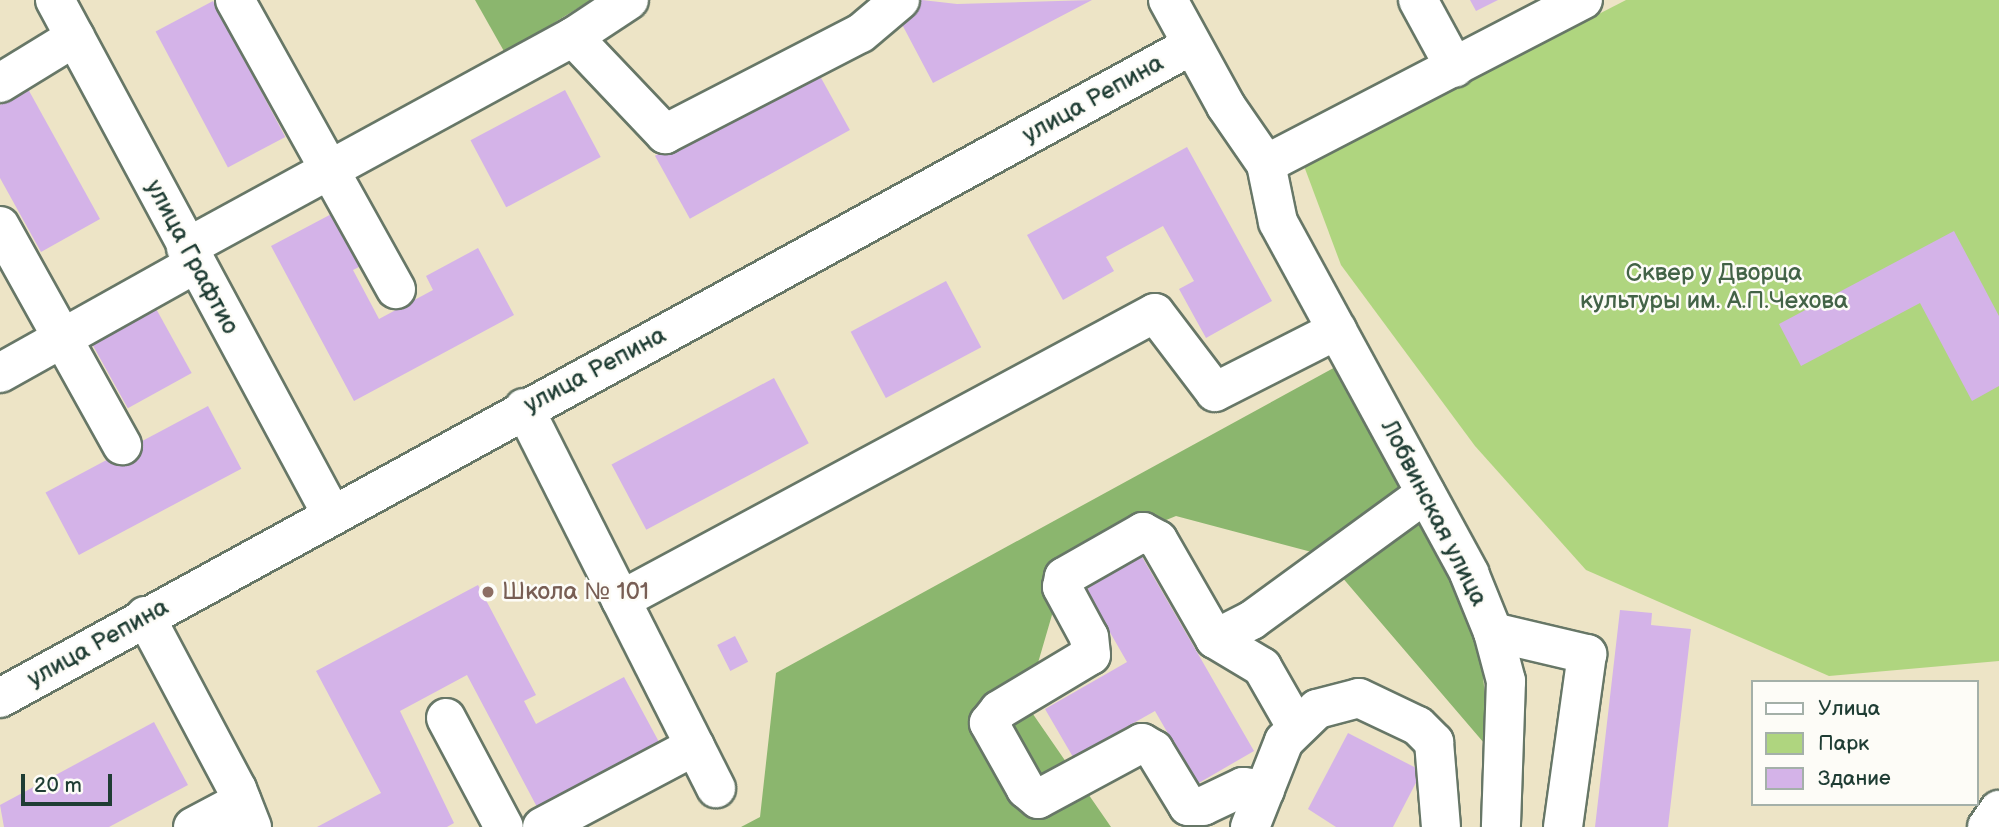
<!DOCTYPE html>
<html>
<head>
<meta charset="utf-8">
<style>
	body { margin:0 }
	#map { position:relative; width:1999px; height:827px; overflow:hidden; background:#ede4c6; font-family:"Balsamiq Sans",sans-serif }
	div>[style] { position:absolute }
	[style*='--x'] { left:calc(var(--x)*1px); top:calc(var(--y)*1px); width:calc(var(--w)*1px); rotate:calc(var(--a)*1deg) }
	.green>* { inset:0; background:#afd57f }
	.forest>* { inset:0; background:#8bb66e }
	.building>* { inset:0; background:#d4b3e8; transform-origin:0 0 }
	.roads { filter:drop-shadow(2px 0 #677767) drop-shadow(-2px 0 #677767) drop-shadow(0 2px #677767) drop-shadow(0 -2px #677767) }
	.minor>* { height:38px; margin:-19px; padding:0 19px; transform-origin:19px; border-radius:19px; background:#fff }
	.major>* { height:38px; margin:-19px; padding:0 19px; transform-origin:19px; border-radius:19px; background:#fff }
	.dots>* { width:19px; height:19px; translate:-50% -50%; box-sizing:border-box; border:4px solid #fdfcf7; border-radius:50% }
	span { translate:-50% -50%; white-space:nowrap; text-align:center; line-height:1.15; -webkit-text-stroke:5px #fdfcf7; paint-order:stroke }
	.street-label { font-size:24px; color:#1f3d34 }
	.park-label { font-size:24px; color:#436347 }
	.education-label { font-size:24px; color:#785e54 }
	.left { translate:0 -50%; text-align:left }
	.legend { position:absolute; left:1751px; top:680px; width:228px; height:126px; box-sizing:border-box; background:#fdfcf7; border:2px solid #a4b0a9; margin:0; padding:9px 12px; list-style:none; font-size:21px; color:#1f3d34 }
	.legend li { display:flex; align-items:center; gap:14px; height:35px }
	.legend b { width:35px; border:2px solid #a4b0a9 }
	.scale { position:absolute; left:21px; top:774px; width:91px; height:32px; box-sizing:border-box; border:4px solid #1f3d34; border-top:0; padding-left:9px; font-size:21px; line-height:24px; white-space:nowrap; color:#1f3d34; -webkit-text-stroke:5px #fdfcf7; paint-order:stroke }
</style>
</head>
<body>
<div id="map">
	<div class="green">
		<i style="clip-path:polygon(1626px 0,1999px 0,1999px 661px,1829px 676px,1586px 570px,1475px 446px,1341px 265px,1304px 166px)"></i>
	</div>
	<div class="forest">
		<i style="clip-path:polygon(475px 0,591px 0,505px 53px)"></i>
		<i style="clip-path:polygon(1339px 365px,1479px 633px,1490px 750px,1323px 555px,1176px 516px,1068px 560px,1026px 704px,1111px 827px,741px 827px,760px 817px,776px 673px)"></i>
	</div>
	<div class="building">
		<i style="clip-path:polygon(922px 0,957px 4px,1092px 0,933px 83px,896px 13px)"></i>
		<i style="clip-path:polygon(1470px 0,1498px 0,1476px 11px)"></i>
		<i style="left:213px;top:1px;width:154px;height:65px;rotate:62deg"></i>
		<i style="left:815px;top:67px;width:72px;height:183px;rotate:61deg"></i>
		<i style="clip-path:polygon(28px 89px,100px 219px,41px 252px,0 178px,0 105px)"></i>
		<i style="left:565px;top:90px;width:76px;height:107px;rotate:62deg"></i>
		<i style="clip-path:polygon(1187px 147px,1272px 301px,1206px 338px,1179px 289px,1194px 281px,1163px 226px,1106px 257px,1114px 271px,1063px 300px,1027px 235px)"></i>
		<i style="clip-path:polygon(339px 210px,367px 263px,353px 270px,379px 319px,433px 290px,426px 276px,478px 248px,514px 315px,354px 401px,271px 246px)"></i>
		<i style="clip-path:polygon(1954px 231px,1999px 316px,1999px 386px,1972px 401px,1920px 303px,1801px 366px,1779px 324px)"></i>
		<i style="left:946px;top:281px;width:75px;height:108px;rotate:62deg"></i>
		<i style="left:149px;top:296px;width:88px;height:73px;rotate:61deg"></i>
		<i style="left:774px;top:378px;width:74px;height:184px;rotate:62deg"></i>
		<i style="left:208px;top:406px;width:71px;height:184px;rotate:62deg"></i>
		<i style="clip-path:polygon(1141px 555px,1254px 751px,1197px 784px,1155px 711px,1073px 757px,1045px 709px,1127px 662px,1084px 587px)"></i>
		<i style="clip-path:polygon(478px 585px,536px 695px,524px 701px,536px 724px,624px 677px,659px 742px,537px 807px,467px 675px,400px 711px,454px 823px,447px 827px,317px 827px,381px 793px,316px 671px)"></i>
		<i style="clip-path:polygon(1620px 610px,1652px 613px,1651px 625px,1691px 629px,1668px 827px,1595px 827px)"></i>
		<i style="left:735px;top:636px;width:29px;height:20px;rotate:63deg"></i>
		<i style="clip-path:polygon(154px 722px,188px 785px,109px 827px,4px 827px,0 805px)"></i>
		<i style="clip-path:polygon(1348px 733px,1422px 771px,1393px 827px,1336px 827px,1308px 809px)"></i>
	</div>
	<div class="roads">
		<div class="minor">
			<i style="--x:55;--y:0;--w:583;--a:61.72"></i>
			<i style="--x:235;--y:0;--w:331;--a:60.9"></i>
			<i style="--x:1418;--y:0;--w:77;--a:61.4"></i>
			<i style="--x:573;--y:37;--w:134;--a:46.5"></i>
			<i style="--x:665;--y:134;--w:220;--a:-27.3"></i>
			<i style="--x:861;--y:33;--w:51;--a:-40.2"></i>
			<i style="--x:0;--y:83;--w:88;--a:-31.5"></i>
			<i style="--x:1266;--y:164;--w:59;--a:78.3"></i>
			<i style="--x:1278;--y:222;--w:400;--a:61.4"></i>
			<i style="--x:1469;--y:573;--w:64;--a:67.9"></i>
			<i style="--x:1493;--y:632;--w:51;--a:75.1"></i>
			<i style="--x:1506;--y:681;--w:146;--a:92"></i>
			<i style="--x:0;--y:226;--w:251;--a:60.9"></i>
			<i style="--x:186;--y:248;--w:441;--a:-28.6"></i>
			<i style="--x:573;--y:37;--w:67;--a:-33.5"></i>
			<i style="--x:0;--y:373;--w:223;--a:-29.2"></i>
			<i style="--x:524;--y:408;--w:426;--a:63.2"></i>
			<i style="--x:621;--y:600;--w:606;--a:-28.26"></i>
			<i style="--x:1155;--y:313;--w:99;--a:52.8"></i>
			<i style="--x:1215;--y:392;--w:137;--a:-26.9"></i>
			<i style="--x:145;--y:616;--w:196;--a:62"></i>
			<i style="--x:237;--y:789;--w:41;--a:68.5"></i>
			<i style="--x:1493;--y:632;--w:97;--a:13.2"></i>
			<i style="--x:1587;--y:654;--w:175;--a:97.9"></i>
			<i style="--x:1215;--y:639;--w:42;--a:-27.2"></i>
			<i style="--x:1252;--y:620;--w:215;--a:-36.1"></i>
			<i style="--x:446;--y:718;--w:123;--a:62"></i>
			<i style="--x:1265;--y:790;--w:22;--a:-172"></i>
			<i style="--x:1243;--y:787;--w:44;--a:154.6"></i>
			<i style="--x:1203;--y:806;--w:15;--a:180"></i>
			<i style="--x:1188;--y:806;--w:66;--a:-121.3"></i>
			<i style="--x:1154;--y:750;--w:14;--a:-150"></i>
			<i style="--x:1142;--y:743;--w:118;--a:151.7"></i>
			<i style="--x:1038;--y:799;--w:16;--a:-140"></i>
			<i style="--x:1026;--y:789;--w:76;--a:-119.3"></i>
			<i style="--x:989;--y:723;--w:16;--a:-52"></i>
			<i style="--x:999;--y:710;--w:107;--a:-30.9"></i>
			<i style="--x:1091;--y:655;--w:18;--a:-96"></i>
			<i style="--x:1089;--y:637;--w:57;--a:-118.4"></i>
			<i style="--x:1062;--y:587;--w:10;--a:-79"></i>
			<i style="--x:1064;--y:577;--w:91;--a:-29.7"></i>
			<i style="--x:1143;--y:532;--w:17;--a:28"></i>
			<i style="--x:1158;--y:540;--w:114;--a:60.1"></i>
			<i style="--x:1215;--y:639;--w:55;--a:30.8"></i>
			<i style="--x:1262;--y:667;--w:70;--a:60.2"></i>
			<i style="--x:193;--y:827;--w:55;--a:-28"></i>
			<i style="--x:542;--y:827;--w:173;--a:-27.9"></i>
			<i style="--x:1250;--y:827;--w:92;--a:-68.4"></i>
			<i style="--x:1284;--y:741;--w:46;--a:-44.1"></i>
			<i style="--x:1317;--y:709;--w:43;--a:-14.7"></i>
			<i style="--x:1359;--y:698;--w:65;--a:25.4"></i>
			<i style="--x:1418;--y:726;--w:23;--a:45"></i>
			<i style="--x:1434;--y:742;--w:85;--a:85.3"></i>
			<i style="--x:1987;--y:827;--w:21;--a:-55"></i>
		</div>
		<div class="major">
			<i style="--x:1168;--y:0;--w:121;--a:61.3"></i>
			<i style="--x:1226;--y:106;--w:70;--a:55.4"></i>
			<i style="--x:1266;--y:164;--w:357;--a:-27.4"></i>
			<i style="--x:0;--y:698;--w:1359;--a:-28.71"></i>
		</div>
	</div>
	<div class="dots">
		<i style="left:488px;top:592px;background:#8d6e63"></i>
	</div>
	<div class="street-label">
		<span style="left:1093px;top:99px;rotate:-29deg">улица Репина</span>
		<span style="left:192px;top:257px;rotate:62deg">улица Графтио</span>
		<span style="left:595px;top:370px;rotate:-28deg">улица Репина</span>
		<span style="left:1434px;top:513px;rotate:63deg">Лобвинская улица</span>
		<span style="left:98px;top:643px;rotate:-29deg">улица Репина</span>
	</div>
	<div class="park-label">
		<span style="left:1714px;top:287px">Сквер у Дворца<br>культуры им. А.П.Чехова</span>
	</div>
	<div class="education-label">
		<span class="left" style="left:502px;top:592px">Школа № 101</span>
	</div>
	<ul class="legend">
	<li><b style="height:9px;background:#fff"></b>Улица</li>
	<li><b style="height:19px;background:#afd57f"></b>Парк</li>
	<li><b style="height:19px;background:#d4b3e8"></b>Здание</li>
	</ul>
	<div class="scale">20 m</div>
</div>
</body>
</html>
